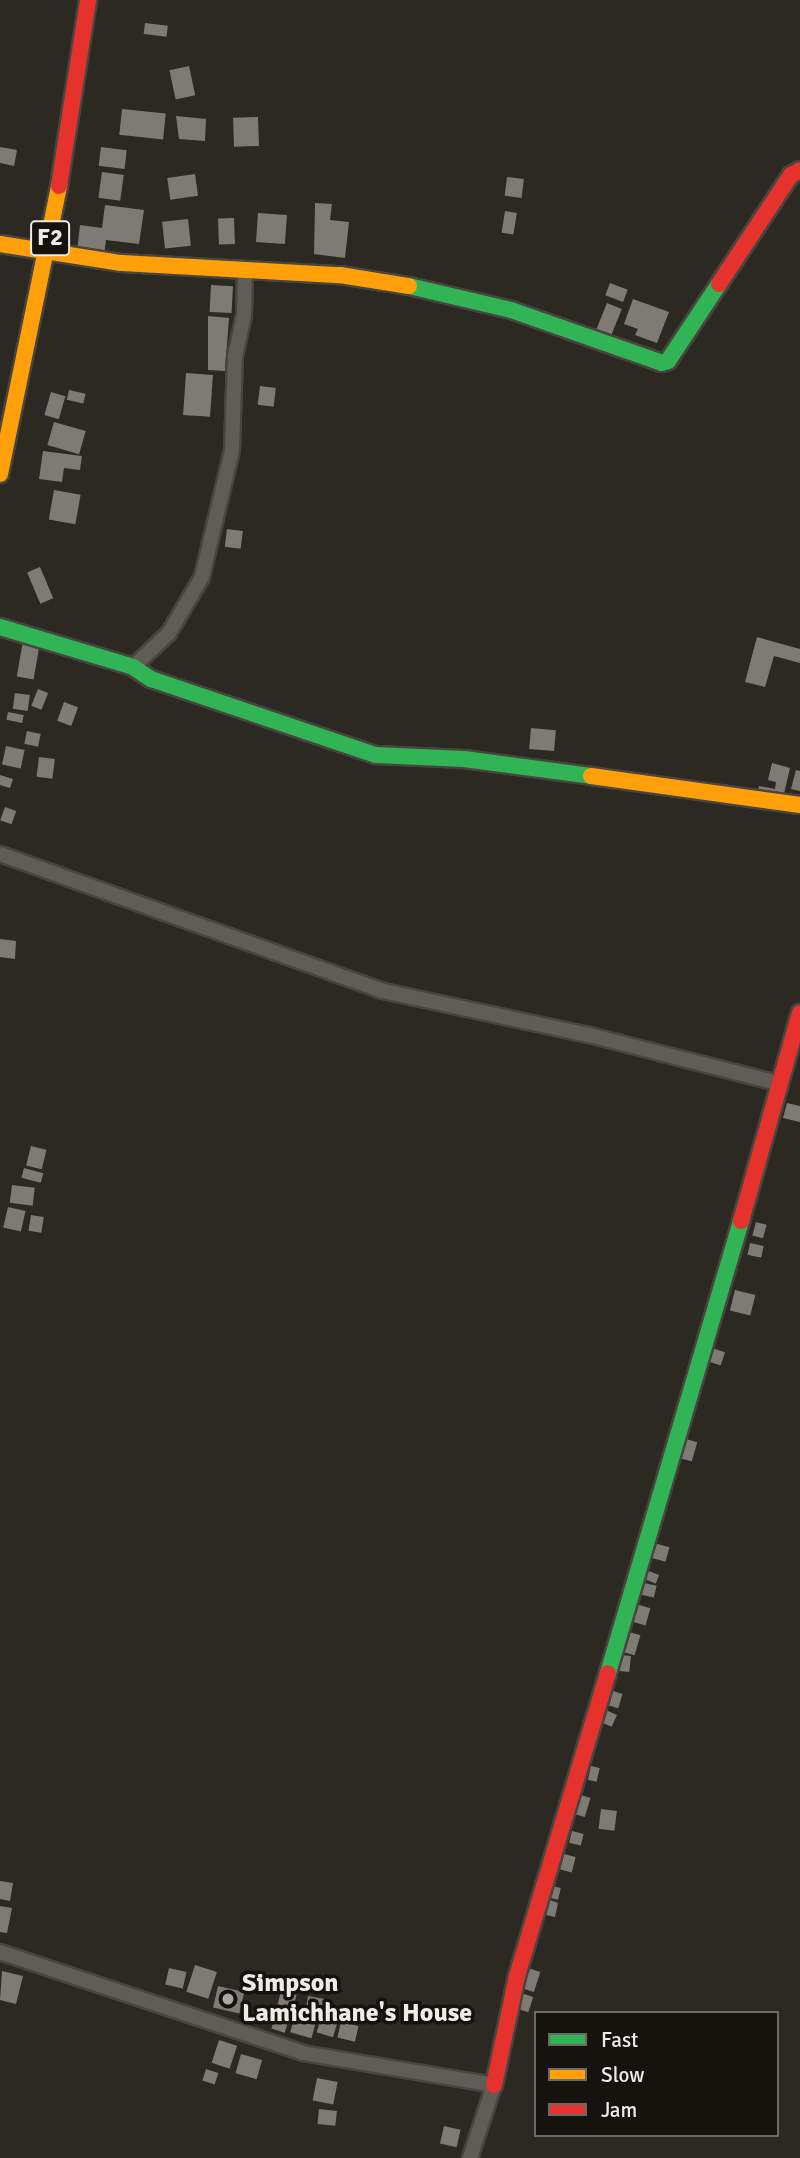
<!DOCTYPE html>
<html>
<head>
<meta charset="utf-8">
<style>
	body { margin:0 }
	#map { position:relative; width:800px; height:2158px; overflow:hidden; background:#2c2822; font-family:Signika,sans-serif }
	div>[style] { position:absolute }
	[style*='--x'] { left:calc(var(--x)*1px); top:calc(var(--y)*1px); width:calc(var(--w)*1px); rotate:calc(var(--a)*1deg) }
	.building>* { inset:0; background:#7e7a74; transform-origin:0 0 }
	.roads { filter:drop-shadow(2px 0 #48453f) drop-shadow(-2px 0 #48453f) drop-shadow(0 2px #48453f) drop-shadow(0 -2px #48453f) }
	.street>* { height:14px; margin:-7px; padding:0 7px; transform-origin:7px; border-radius:7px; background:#605c57 }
	.fast>* { height:16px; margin:-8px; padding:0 8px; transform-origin:8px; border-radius:8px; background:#30b455 }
	.slow>* { height:16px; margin:-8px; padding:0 8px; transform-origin:8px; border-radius:8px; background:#ff9f0a }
	.jam>* { height:16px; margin:-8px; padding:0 8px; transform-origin:8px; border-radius:8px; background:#e5322d }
	.dots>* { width:19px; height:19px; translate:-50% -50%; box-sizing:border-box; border:4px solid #16120d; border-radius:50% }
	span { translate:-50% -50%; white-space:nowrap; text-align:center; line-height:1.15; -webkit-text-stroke:7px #16120d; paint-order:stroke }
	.shield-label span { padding:2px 5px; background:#16120d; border:2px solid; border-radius:5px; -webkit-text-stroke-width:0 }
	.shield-label { font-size:24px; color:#f0ebe3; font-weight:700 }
	.poi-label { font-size:26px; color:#f0ebe3; font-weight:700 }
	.left { translate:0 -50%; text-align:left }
	.legend { position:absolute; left:534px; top:2011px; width:245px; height:126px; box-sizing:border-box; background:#16120d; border:2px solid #6d6963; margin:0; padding:9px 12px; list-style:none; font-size:21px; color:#f0ebe3 }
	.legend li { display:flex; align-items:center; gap:14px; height:35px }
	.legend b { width:35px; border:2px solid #6d6963 }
</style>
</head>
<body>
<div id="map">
	<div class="building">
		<i style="left:145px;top:23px;width:23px;height:11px;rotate:7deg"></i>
		<i style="left:189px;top:66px;width:30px;height:20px;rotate:78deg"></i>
		<i style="left:122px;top:109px;width:44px;height:26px;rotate:6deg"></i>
		<i style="clip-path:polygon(176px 116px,206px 119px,205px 141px,179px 139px)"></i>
		<i style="left:258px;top:117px;width:29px;height:25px;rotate:88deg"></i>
		<i style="clip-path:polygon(0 147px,17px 150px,14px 166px,0 163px)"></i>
		<i style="left:101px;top:147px;width:26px;height:19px;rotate:7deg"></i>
		<i style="left:102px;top:172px;width:22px;height:26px;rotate:8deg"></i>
		<i style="left:195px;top:174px;width:22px;height:28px;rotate:82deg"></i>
		<i style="left:507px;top:177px;width:17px;height:19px;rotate:7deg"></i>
		<i style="clip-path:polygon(315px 203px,332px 204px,330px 220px,349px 222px,345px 258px,314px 254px)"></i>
		<i style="clip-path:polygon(105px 205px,144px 210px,139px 244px,106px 240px,104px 256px,77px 252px,80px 225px,102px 228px)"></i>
		<i style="left:505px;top:211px;width:12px;height:22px;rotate:9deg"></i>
		<i style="left:258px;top:213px;width:29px;height:29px;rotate:4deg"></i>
		<i style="left:234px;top:218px;width:26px;height:16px;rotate:88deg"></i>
		<i style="left:188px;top:219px;width:27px;height:26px;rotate:84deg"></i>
		<i style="left:610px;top:283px;width:19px;height:13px;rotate:21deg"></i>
		<i style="left:211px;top:285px;width:22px;height:27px;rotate:3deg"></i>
		<i style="clip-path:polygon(633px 299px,669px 312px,657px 343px,635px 335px,638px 329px,624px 324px)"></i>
		<i style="left:607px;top:303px;width:16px;height:28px;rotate:22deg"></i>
		<i style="clip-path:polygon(208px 316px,229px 318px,225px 371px,208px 370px)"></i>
		<i style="left:186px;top:373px;width:27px;height:42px;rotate:4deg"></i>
		<i style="left:260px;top:386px;width:16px;height:19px;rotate:7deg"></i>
		<i style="left:69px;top:390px;width:17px;height:10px;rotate:13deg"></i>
		<i style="left:51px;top:392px;width:15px;height:24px;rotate:16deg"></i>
		<i style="left:54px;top:422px;width:33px;height:24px;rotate:16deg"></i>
		<i style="clip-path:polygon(43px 451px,82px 456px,80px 470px,64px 468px,62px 482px,39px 479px)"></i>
		<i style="left:54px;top:490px;width:27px;height:30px;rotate:10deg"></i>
		<i style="left:227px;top:529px;width:16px;height:18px;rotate:7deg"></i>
		<i style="left:40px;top:567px;width:34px;height:14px;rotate:67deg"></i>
		<i style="clip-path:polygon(757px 637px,800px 649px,800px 663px,774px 656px,765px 687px,745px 682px)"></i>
		<i style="left:23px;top:641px;width:17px;height:36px;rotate:10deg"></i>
		<i style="left:38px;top:689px;width:11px;height:18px;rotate:22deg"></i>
		<i style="left:15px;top:693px;width:15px;height:16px;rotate:8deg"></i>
		<i style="left:64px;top:702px;width:15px;height:20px;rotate:20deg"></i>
		<i style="left:8px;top:712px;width:16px;height:8px;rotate:11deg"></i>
		<i style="left:531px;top:728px;width:25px;height:21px;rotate:5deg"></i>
		<i style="left:27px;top:731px;width:14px;height:13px;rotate:12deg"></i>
		<i style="left:6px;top:746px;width:19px;height:19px;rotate:12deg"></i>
		<i style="left:39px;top:757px;width:16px;height:20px;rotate:7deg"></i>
		<i style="clip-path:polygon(772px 763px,790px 768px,783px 798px,758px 792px,759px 786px,775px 789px,776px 782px,768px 780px)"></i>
		<i style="clip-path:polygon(796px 770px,800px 771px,800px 791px,791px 789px)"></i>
		<i style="clip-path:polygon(0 775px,13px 779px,10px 788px,0 785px)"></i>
		<i style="left:5px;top:807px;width:12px;height:14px;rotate:20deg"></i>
		<i style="clip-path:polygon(0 939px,16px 941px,15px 959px,0 957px)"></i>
		<i style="clip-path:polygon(787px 1103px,800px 1106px,800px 1122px,783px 1118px)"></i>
		<i style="left:31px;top:1146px;width:16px;height:20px;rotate:14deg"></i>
		<i style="left:24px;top:1168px;width:20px;height:10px;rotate:15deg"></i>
		<i style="left:12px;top:1185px;width:23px;height:18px;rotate:7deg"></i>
		<i style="left:8px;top:1207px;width:18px;height:21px;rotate:13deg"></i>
		<i style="left:31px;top:1215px;width:13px;height:16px;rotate:9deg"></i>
		<i style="left:756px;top:1222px;width:11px;height:14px;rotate:15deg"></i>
		<i style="left:750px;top:1243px;width:14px;height:12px;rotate:12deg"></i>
		<i style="left:735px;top:1290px;width:21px;height:21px;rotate:14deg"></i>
		<i style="left:706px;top:1346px;width:20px;height:14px;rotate:18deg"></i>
		<i style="left:679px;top:1437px;width:19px;height:20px;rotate:16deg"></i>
		<i style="left:654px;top:1543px;width:16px;height:15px;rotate:15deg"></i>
		<i style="left:646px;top:1570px;width:14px;height:9px;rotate:21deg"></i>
		<i style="left:640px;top:1582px;width:17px;height:12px;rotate:13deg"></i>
		<i style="left:636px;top:1604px;width:15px;height:18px;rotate:16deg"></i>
		<i style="left:626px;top:1631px;width:15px;height:21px;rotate:16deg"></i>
		<i style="left:621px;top:1655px;width:10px;height:16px;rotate:6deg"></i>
		<i style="left:613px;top:1691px;width:10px;height:15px;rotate:17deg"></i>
		<i style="left:606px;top:1710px;width:12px;height:13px;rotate:24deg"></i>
		<i style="left:591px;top:1766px;width:9px;height:14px;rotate:13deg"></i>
		<i style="left:581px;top:1795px;width:10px;height:20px;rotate:17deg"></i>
		<i style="left:601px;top:1809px;width:16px;height:20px;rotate:7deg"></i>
		<i style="left:572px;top:1831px;width:12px;height:12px;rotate:14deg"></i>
		<i style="left:564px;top:1854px;width:12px;height:16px;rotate:14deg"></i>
		<i style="clip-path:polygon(0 1881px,13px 1883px,10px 1901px,0 1899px)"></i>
		<i style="left:552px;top:1886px;width:9px;height:12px;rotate:13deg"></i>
		<i style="clip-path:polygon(550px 1900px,558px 1903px,555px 1917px,546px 1915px)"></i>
		<i style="clip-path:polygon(0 1906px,12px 1908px,7px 1933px,0 1932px)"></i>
		<i style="left:195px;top:1965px;width:23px;height:28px;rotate:18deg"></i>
		<i style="left:169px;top:1968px;width:18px;height:17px;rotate:13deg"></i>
		<i style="left:528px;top:1968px;width:13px;height:21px;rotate:18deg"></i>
		<i style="clip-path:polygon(2px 1971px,23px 1976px,16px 2004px,0 2000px)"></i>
		<i style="left:218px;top:1986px;width:27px;height:22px;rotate:13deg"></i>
		<i style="left:281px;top:1991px;width:16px;height:28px;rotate:14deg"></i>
		<i style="left:518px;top:1992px;width:16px;height:16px;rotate:18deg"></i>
		<i style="left:308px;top:1996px;width:17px;height:10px;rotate:10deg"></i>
		<i style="left:296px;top:2012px;width:22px;height:21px;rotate:16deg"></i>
		<i style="left:321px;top:2018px;width:17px;height:15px;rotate:17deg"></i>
		<i style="left:274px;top:2020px;width:14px;height:9px;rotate:17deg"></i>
		<i style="left:341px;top:2022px;width:18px;height:16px;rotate:13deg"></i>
		<i style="left:219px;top:2040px;width:19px;height:24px;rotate:18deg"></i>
		<i style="left:241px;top:2054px;width:22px;height:20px;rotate:16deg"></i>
		<i style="left:206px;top:2069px;width:13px;height:12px;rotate:18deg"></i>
		<i style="left:317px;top:2078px;width:21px;height:23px;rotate:11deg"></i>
		<i style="left:319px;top:2109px;width:18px;height:15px;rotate:6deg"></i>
		<i style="left:444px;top:2126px;width:17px;height:18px;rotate:13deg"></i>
	</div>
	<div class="roads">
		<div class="street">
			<i style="--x:133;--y:667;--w:50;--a:-43.4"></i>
			<i style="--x:169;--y:633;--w:65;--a:-59.5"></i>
			<i style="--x:202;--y:577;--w:130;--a:-76.7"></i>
			<i style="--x:232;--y:450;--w:94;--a:-88.2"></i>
			<i style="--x:235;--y:356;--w:42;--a:-77.6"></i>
			<i style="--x:244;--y:315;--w:45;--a:-88.7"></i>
			<i style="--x:0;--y:854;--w:403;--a:19.7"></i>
			<i style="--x:379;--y:990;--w:215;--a:12.1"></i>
			<i style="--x:589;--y:1035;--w:198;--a:14.3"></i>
			<i style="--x:0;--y:1952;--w:319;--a:18.4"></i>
			<i style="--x:303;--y:2053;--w:194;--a:9.5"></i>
			<i style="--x:494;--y:2085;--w:77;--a:108.2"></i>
		</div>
		<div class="fast">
			<i style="--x:409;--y:286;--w:105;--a:13.2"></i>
			<i style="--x:511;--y:310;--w:160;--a:19.3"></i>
			<i style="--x:662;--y:363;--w:6;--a:-18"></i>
			<i style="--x:668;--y:361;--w:92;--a:-56.5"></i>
			<i style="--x:0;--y:627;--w:139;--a:16.7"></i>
			<i style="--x:133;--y:667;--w:22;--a:34"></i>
			<i style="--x:151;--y:679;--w:237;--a:18.7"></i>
			<i style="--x:376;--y:755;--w:88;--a:2.6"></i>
			<i style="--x:464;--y:759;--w:128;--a:7.6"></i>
			<i style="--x:608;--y:1673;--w:471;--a:-73.6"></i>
		</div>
		<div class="slow">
			<i style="--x:0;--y:244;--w:123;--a:8.9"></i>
			<i style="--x:122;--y:263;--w:218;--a:3.2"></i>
			<i style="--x:340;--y:275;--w:70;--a:9.1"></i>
			<i style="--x:0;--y:474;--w:294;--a:-78.4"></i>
			<i style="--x:591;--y:776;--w:211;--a:7.9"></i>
		</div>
		<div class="jam">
			<i style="--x:59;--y:186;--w:188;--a:-81.1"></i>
			<i style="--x:719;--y:284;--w:131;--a:-56.6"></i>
			<i style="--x:791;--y:175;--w:10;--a:-29"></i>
			<i style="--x:741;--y:1221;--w:216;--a:-74.2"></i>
			<i style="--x:494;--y:2085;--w:111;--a:-78.1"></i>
			<i style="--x:517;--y:1976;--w:316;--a:-73.3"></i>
		</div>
	</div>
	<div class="dots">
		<i style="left:228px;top:1999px;background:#aba79f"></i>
	</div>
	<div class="shield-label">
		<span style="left:50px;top:238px">F2</span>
	</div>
	<div class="poi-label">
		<span class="left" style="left:242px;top:1999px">Simpson<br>Lamichhane's House</span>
	</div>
	<ul class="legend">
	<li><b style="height:9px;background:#30b455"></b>Fast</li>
	<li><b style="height:9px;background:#ff9f0a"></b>Slow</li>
	<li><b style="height:9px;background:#e5322d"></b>Jam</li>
	</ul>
</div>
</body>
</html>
